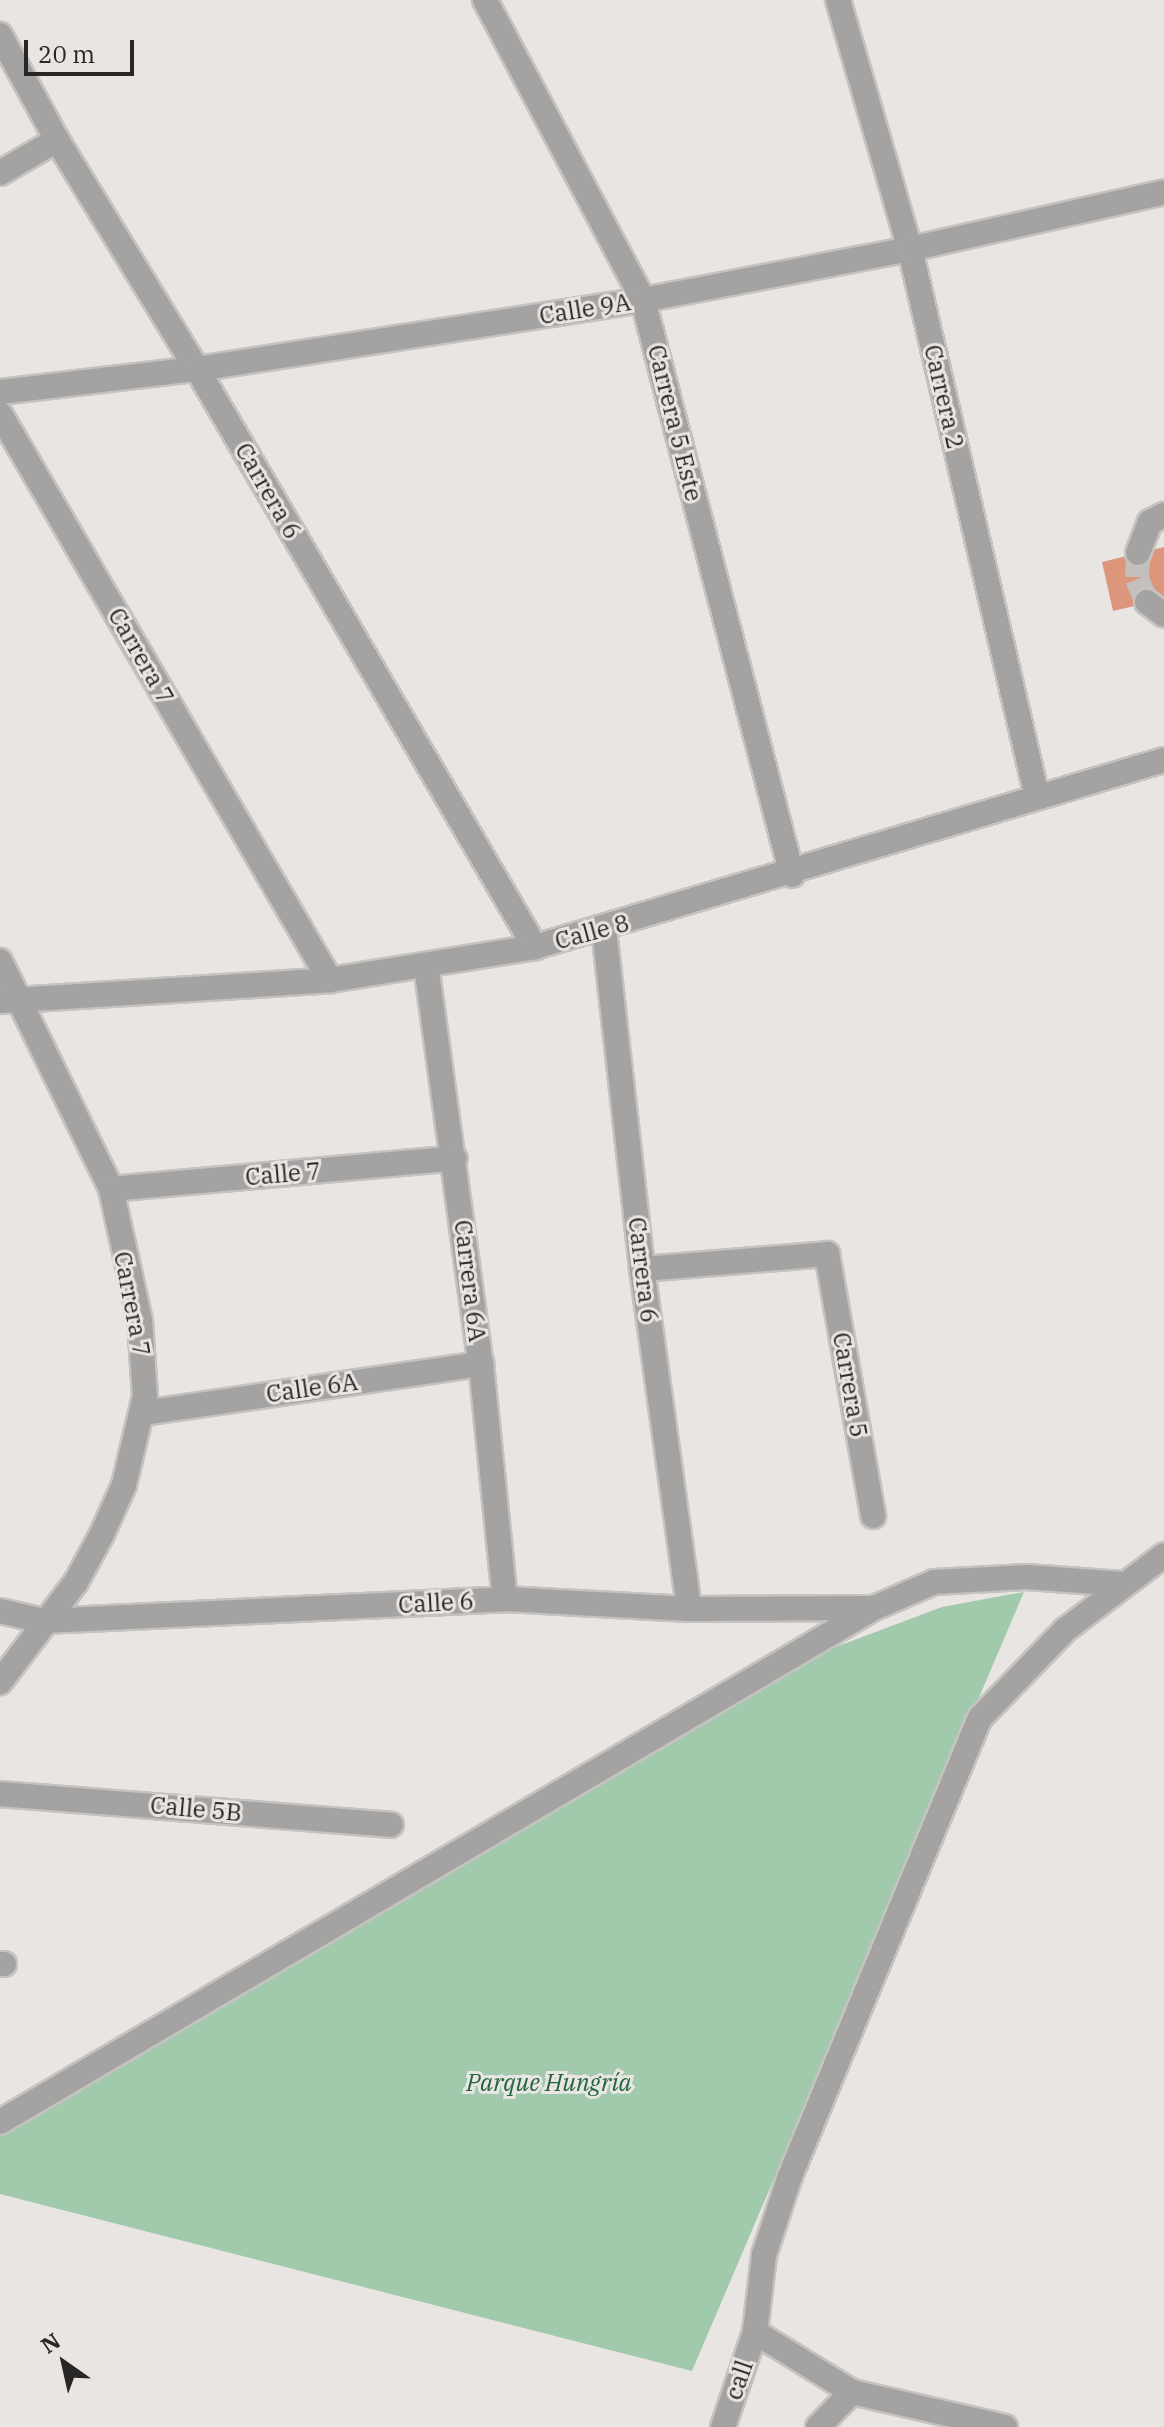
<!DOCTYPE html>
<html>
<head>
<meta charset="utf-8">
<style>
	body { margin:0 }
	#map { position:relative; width:1164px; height:2427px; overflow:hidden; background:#e8e5e3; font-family:"IBM Plex Serif",serif }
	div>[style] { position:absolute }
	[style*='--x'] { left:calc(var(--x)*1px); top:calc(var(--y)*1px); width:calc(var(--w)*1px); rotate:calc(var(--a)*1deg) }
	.green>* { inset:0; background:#a1c9ab }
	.building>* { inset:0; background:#dc967c }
	.minor-tunnel>* { height:24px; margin-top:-12px; transform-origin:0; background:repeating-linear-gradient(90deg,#c2bfbd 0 24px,transparent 0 36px) }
	.roads { filter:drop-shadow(2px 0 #c5c3c1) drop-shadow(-2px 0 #c5c3c1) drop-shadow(0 2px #c5c3c1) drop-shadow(0 -2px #c5c3c1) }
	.minor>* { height:24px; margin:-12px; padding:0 12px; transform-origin:12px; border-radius:12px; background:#a4a3a2 }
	span { translate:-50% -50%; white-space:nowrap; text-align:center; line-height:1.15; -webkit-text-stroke:6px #e8e5e3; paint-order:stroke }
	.street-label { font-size:24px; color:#282726 }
	.park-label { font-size:24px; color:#22663b; font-style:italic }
	.north { position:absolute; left:24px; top:2323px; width:80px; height:80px; -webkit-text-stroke:6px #e8e5e3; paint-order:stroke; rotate:326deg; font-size:22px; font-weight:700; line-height:32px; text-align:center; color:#282726 }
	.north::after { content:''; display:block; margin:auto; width:28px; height:36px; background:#282726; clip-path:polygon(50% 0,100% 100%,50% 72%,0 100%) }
	.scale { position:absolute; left:24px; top:40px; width:110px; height:36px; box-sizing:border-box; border:4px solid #282726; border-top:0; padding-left:10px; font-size:24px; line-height:28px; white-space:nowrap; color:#282726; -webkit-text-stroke:6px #e8e5e3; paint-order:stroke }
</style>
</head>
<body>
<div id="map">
	<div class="green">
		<i style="clip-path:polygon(1024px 1592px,692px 2371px,0 2194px,0 2122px,756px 1677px,942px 1607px)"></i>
	</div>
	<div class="building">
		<i style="clip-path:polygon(1164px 547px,1164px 599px,1113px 611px,1102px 562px)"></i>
	</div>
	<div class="minor-tunnel">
		<i style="--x:1138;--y:553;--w:26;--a:92"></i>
		<i style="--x:1137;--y:579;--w:25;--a:67"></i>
	</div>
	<div class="roads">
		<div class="minor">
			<i style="--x:485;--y:0;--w:339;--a:62.2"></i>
			<i style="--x:643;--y:300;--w:594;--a:75.47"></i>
			<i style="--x:838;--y:0;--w:259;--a:73.9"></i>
			<i style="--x:910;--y:249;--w:563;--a:76.95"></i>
			<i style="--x:0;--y:35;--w:119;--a:61.5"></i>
			<i style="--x:57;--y:140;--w:268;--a:58.6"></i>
			<i style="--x:197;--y:369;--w:670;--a:59.68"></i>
			<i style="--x:0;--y:173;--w:66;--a:-30.1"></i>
			<i style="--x:0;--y:392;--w:198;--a:-6.7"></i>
			<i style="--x:197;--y:369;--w:451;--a:-8.8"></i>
			<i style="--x:643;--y:300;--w:272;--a:-10.8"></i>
			<i style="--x:910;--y:249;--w:260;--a:-12.6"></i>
			<i style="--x:0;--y:414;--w:655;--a:59.76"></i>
			<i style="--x:1138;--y:553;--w:33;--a:-69"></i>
			<i style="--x:1150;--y:522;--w:16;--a:-27"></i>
			<i style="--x:1147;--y:602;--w:21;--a:37"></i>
			<i style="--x:604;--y:929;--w:342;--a:83.6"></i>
			<i style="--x:642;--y:1269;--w:343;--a:82.1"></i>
			<i style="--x:0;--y:961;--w:254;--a:64"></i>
			<i style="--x:111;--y:1189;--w:135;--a:77.6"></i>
			<i style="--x:140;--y:1321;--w:75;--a:86.2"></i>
			<i style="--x:145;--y:1396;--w:91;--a:103.3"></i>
			<i style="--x:124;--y:1485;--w:54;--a:114.2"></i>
			<i style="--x:102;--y:1534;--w:55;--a:118.4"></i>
			<i style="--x:76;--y:1582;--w:126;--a:127.2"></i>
			<i style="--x:426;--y:965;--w:403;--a:82.2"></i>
			<i style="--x:481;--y:1364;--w:236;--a:84.2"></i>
			<i style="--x:0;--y:1001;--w:331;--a:-3.6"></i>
			<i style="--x:330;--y:980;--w:208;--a:-9.1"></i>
			<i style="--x:535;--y:947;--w:656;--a:-16.56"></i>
			<i style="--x:111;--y:1189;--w:345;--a:-5.1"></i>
			<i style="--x:642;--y:1269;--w:186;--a:-4.6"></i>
			<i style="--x:827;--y:1254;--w:266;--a:80"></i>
			<i style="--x:144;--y:1413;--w:341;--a:-8.3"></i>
			<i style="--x:0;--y:1611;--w:45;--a:12.8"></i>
			<i style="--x:44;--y:1621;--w:462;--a:-2.7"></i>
			<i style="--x:505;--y:1599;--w:184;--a:3.1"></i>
			<i style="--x:689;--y:1609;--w:183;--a:-0.3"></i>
			<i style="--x:0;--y:1794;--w:392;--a:4.5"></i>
			<i style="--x:0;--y:1964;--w:4;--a:0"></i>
			<i style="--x:0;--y:2122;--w:1014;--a:-30.46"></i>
			<i style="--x:874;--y:1608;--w:65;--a:-23.4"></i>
			<i style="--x:934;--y:1582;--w:93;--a:-3.1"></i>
			<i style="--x:1027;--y:1577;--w:96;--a:4.2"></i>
			<i style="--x:723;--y:2427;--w:100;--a:-71.4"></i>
			<i style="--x:818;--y:2427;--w:49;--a:-45.8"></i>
			<i style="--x:1005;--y:2427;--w:157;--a:-167.1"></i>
			<i style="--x:852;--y:2392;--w:114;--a:-148.3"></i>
			<i style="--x:755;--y:2332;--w:78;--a:-83.3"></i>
			<i style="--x:764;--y:2255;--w:83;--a:-71.8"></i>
			<i style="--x:790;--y:2176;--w:496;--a:-67.5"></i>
			<i style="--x:980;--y:1718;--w:122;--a:-46"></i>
			<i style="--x:1065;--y:1630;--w:124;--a:-37.1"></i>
		</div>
	</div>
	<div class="street-label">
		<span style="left:585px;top:309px;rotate:-9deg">Calle 9A</span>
		<span style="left:944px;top:397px;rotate:77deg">Carrera 2</span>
		<span style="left:675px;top:423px;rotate:76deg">Carrera 5 Este</span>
		<span style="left:268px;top:491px;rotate:60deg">Carrera 6</span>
		<span style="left:141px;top:656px;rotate:60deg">Carrera 7</span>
		<span style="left:592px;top:932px;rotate:-15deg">Calle 8</span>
		<span style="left:283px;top:1174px;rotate:-5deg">Calle 7</span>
		<span style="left:643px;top:1270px;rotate:83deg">Carrera 6</span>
		<span style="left:470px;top:1281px;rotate:83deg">Carrera 6A</span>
		<span style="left:132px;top:1304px;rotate:79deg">Carrera 7</span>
		<span style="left:850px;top:1385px;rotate:80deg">Carrera 5</span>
		<span style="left:312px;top:1388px;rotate:-8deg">Calle 6A</span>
		<span style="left:436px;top:1603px;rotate:-3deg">Calle 6</span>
		<span style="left:196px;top:1809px;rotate:5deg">Calle 5B</span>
		<span style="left:739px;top:2380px;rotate:-71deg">call</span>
	</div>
	<div class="park-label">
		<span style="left:549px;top:2083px">Parque Hungría</span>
	</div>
	<div class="north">N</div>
	<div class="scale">20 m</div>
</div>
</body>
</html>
